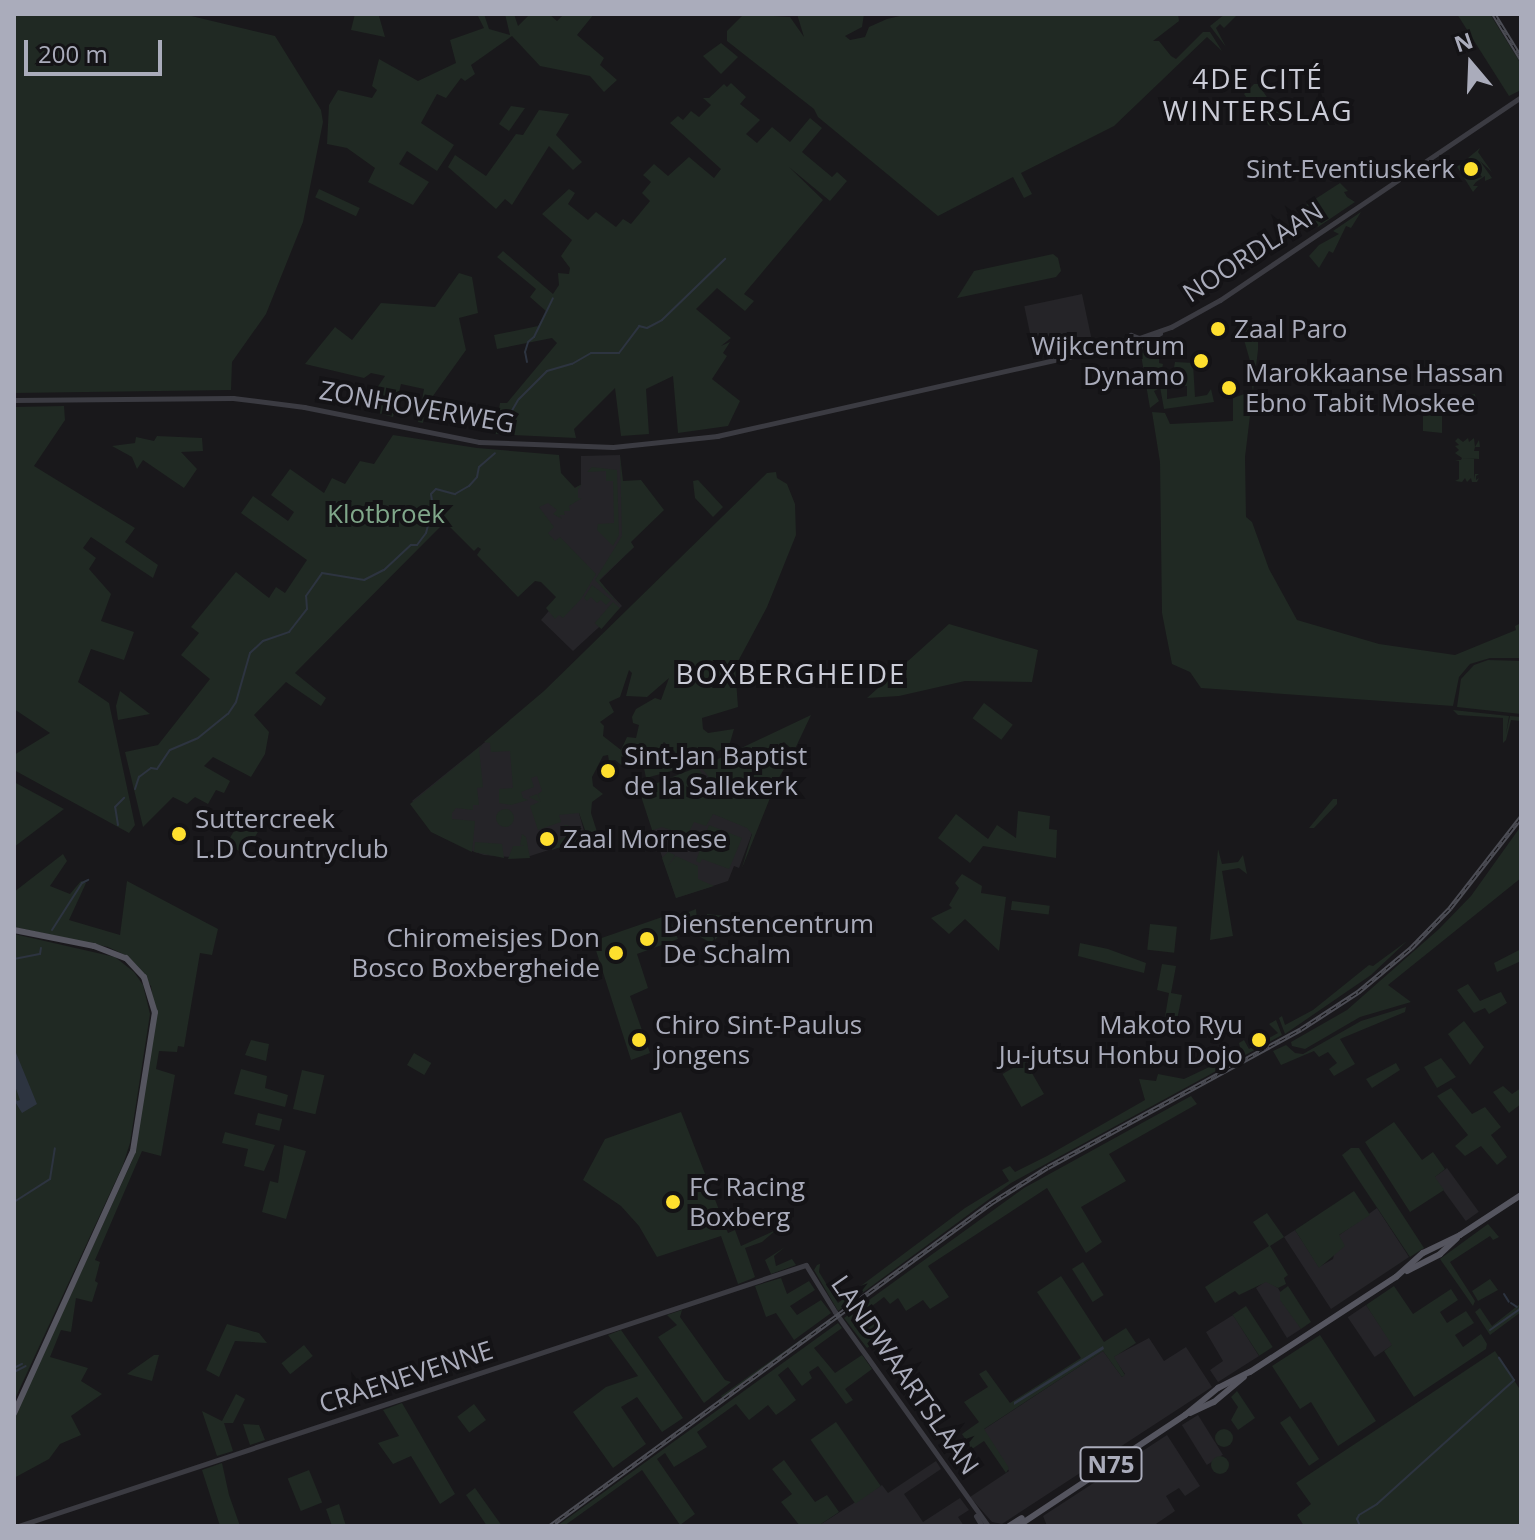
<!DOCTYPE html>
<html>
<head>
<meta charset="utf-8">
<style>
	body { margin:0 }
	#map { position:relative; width:1535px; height:1540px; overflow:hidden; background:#19181b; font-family:"Open Sans",sans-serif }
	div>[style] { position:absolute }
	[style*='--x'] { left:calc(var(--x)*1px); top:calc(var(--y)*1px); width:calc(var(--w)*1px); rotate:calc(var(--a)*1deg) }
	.built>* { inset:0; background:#252428; transform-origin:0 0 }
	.green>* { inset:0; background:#202923; transform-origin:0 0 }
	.round { border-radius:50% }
	.water>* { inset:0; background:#2d3440 }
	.stream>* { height:2px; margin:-1px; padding:0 1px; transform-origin:1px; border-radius:1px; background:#2d3440 }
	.minor>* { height:5px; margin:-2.5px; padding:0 2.5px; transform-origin:2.5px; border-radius:2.5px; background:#3b3b42 }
	.major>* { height:6px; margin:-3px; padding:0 3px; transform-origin:3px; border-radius:3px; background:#55555f }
	.rail>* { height:5px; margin-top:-2.5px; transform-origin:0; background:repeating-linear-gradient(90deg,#141316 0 6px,#4c4d55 0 12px); box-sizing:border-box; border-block:2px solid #4c4d55 }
	.dots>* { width:22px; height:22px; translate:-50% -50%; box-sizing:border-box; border:4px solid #141316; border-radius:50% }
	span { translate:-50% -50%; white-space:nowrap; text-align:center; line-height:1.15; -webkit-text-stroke:8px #141316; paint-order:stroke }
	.shield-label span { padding:2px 6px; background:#141316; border:2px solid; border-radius:6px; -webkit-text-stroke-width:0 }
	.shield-label { font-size:24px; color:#aaacbb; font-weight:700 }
	.poi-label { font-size:26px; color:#aaacbb }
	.right { translate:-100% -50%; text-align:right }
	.left { translate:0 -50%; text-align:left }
	.street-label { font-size:26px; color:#aaacbb }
	.park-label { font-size:26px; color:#80a78a }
	.neighbourhood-label { font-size:28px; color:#cbccd7; letter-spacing:2px }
	.frame { position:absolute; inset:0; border:16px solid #aaacbb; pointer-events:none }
	.north { position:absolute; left:1431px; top:24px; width:80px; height:80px; -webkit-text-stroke:6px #141316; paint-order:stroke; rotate:341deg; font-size:22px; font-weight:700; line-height:32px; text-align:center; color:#aaacbb }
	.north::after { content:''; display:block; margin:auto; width:28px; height:36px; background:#aaacbb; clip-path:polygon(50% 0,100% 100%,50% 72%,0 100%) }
	.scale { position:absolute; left:24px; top:40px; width:138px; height:36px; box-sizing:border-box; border:4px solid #aaacbb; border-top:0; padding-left:10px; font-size:24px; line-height:28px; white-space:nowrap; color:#aaacbb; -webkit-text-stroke:6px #141316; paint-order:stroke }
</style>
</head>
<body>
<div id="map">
	<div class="built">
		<i style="left:1082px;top:294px;width:52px;height:59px;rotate:78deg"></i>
		<i style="clip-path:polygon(620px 455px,626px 540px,634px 547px,599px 581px,622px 606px,573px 651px,541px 620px,574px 582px,540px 535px,539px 505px,581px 485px,581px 456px)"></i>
		<i style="clip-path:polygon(490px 738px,548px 767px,569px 812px,579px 813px,586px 838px,524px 858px,484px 855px,472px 851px,412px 801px)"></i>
		<i style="clip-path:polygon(711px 762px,770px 785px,768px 791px,739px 868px,734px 866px,728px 881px,676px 898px,653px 830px,697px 768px)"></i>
		<i style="left:1447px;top:1168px;width:54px;height:16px;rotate:54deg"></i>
		<i style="clip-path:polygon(1377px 1208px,1409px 1257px,1331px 1309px,1284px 1237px,1295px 1230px,1319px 1267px,1333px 1259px,1338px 1236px)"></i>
		<i style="clip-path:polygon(1266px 1281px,1278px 1288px,1301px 1329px,1287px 1338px,1256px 1288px)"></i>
		<i style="left:1366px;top:1305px;width:48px;height:22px;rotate:56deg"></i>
		<i style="clip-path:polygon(1233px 1315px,1259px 1356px,1218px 1382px,1210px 1370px,1223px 1361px,1206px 1332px)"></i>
		<i style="clip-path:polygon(1149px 1338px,1164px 1361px,1186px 1347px,1212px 1387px,1002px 1524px,992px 1522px,970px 1497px,1009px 1471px,983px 1430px,1103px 1351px,1122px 1377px,1125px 1374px,1113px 1357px)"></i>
		<i style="left:1198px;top:1415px;width:47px;height:19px;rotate:58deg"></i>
		<i style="clip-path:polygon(1167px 1435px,1200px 1486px,1185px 1496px,1179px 1488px,1166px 1496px,1175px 1511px,1153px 1526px,1047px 1526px,1043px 1516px)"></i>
		<i style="clip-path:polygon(936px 1461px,941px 1469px,904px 1494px,923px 1522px,960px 1498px,969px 1510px,958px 1517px,964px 1526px,818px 1526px,882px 1485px,888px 1493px)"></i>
	</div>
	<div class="green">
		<i style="clip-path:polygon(14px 14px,183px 14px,275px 36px,321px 110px,323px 122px,303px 222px,266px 314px,232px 362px,231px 390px,14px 393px)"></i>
		<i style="clip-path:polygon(355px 14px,384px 14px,379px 16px,385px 37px,351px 30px)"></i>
		<i style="clip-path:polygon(477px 14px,484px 14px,489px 29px,510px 35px,505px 14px,514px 14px,518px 26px,530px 14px,549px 14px,557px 21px,564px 14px,594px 14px,577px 35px,604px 58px,600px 65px,617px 80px,604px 92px,590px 76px,540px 66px,512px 36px,471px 65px,475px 74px,465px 81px,461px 78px,446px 98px,437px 94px,421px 123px,454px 145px,437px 171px,407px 151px,399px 164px,429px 182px,413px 205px,368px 182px,375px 168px,347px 148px,327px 144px,329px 105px,338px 90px,372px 98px,377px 90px,372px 86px,379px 59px,418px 81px,456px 63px,450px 40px,484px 28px)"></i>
		<i style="clip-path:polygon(744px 14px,790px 17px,804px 37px,797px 14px,864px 14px,862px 27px,845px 36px,850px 40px,865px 37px,869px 27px,887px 19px,904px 15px,1178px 14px,1179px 21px,1153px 41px,1159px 41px,1171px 56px,1176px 59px,1203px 32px,1210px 32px,1222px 51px,1207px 37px,1114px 126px,1021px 173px,1032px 194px,1024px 198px,1013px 177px,938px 216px,818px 117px,814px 109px,727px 41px,727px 31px)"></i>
		<i style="clip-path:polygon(1225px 14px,1238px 14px,1224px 28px,1220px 24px,1216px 28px,1226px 47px,1210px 26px)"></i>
		<i style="clip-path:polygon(1457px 14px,1490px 14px,1521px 64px,1521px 90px,1509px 96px)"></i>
		<i style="clip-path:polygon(721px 43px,738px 57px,721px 74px,703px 56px)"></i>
		<i style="clip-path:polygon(731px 83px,746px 97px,740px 104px,760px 120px,746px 134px,757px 143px,772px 127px,790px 142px,810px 118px,822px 128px,802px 152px,832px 177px,837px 172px,847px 181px,830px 201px,789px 167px,823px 200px,744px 294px,754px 301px,745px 311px,717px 288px,696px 309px,731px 338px,721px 346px,730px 342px,723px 353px,727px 356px,712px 379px,740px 401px,728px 426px,678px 433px,673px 376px,646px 389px,649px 434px,621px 436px,615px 388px,574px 429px,576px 438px,495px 434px,500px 403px,507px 403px,557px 343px,552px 338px,497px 349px,494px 335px,538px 326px,547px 312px,530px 297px,536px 289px,497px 257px,503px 251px,553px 294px,559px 285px,558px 273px,569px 274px,570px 268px,561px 256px,572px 240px,542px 214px,569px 189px,575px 193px,568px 204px,588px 220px,596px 212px,616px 227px,623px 219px,631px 224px,650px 201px,642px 193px,651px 182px,643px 175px,654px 164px,668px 176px,689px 157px,714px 178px,721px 169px,670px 123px,678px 116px,683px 120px,691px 111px,699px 117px,711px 105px,703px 98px,709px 98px,724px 84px,727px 87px)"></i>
		<i style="clip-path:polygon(1254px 84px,1258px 84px,1275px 109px,1280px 106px,1287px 113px,1270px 126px,1261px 118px,1264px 115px,1260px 108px,1255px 110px,1244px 94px)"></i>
		<i style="clip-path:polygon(511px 106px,525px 108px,509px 131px,499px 124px)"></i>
		<i style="clip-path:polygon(539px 110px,569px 114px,556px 135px,582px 162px,573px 170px,549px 146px,512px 205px,505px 199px,496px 209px,448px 167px,455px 155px,486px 176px,516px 134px,523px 135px)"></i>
		<i style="clip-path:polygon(1480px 148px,1478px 152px,1492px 172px,1480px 161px,1492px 178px,1485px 181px,1485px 176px,1476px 182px,1473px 186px,1478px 186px,1473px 192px,1456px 165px,1464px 166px,1473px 180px,1482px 177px,1468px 158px)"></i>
		<i style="clip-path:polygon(1340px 183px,1348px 191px,1344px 192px,1347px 197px,1355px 202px,1318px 227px,1306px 205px)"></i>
		<i style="left:319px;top:189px;width:45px;height:9px;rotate:25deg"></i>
		<i style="clip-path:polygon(1361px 212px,1351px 228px,1346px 226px,1333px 253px,1329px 251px,1319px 268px,1309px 256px,1319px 245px,1339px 234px,1333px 231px)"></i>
		<i style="clip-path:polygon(1053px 254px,1058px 258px,1061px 271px,1056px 277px,957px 298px,974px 271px)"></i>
		<i style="clip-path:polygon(459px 273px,472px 277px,478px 313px,459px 318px,466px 350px,425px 407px,423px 423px,418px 422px,424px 389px,401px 384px,393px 417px,363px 409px,385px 376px,371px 373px,364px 378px,305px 364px,335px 327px,352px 340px,381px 303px,435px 307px)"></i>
		<i style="clip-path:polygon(1243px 319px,1258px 328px,1258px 350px,1245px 457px,1246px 517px,1252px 522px,1269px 569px,1297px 620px,1379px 644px,1455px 655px,1516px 630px,1515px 626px,1521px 623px,1521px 658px,1490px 658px,1470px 664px,1459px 677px,1453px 706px,1201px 688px,1190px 672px,1172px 664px,1162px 613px,1160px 462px,1152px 412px,1165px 413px,1170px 424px,1233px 421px,1233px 398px,1253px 391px,1249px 370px,1245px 369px,1250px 361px,1241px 329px,1245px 330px)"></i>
		<i style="clip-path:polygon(1162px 339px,1165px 341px,1160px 342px,1159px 363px,1163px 364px,1158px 389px,1154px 391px,1159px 401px,1150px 408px,1141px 355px,1146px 346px)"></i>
		<i style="clip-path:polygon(evenodd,1175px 362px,1193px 363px,1195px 397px,1207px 395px,1211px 389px,1214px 402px,1164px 409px,1159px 381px,1167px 371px,1173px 373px,1175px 362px,1167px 386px,1187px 386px,1187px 396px,1167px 399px,1167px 386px)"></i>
		<i style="clip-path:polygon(1475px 394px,1477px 405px,1442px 408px,1442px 433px,1423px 431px,1423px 403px)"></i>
		<i style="clip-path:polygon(64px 406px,65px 420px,34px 466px,135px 528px,125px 542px,158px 565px,153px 578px,91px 537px,83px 548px,96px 558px,89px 569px,111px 594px,101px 621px,134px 632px,124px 660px,91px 649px,78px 682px,109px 703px,135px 825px,129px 833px,14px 770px,14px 755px,50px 733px,14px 709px,14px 407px)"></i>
		<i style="clip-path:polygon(393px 435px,477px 448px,559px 455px,561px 473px,575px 488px,582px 484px,578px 489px,578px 498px,582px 498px,569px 506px,570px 511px,564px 511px,565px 515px,559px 515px,562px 519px,553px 514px,557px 510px,548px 503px,539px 507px,554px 527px,548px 533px,555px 541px,560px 537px,596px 574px,581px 599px,563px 618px,559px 615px,555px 619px,546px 608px,556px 597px,541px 582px,535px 581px,518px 597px,477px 555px,481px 549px,478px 547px,474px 551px,445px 522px,295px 673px,326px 698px,321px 706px,286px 682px,254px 715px,269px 732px,265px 754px,251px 777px,213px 757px,204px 766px,230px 781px,224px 793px,216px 790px,208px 804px,195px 797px,187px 804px,173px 797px,143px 827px,125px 752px,158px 745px,210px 679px,181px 655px,199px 633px,191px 627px,236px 572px,269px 598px,276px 587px,285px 593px,307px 560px,241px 513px,253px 496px,288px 521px,294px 512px,271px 495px,290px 469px,324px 493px,332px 478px,345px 484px,360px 461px,374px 464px)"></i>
		<i style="clip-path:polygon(157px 436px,202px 438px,203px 451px,181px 452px,197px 469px,184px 488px,143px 460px,137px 469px,132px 457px,112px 446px,135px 443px,136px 437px,154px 441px)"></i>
		<i style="clip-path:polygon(1458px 438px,1463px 442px,1468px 438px,1469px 442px,1474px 438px,1475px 447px,1479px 440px,1480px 447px,1475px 447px,1474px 451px,1479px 451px,1479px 459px,1462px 458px,1474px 459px,1474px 479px,1475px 474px,1479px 474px,1476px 476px,1476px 480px,1479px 478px,1477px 482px,1472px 482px,1471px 478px,1467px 482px,1465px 478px,1462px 482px,1455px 481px,1459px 479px,1459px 461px,1455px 460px,1461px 460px,1462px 458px,1455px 453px,1459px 450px,1455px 446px,1459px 445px,1455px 441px)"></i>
		<i style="clip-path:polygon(620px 455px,623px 481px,641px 480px,664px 510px,631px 542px,634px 547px,599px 580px,621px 607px,595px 580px,622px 536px)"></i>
		<i style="clip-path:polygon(592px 467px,617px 470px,619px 535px,613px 546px,597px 530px,598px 524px,614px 523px,613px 481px,606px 481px,606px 471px,587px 472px)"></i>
		<i style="clip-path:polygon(evenodd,776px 472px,777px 478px,787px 484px,795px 504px,796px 535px,767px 607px,735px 667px,738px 707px,702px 718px,703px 729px,708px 733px,734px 729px,729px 746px,681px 768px,675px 752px,664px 742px,657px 751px,636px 759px,625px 768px,615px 760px,609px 761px,608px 755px,603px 756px,592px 777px,593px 786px,603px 794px,592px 802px,591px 813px,599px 838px,589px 842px,586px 838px,580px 841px,577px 833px,585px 830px,579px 813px,559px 815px,561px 822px,538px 830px,530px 806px,539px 802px,529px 797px,537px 794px,541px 802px,538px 794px,542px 791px,537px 776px,531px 778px,534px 787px,521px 792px,523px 798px,528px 800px,511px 805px,499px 803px,499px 789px,513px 788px,510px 751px,491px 752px,490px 743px,484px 742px,544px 691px,767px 473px,776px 472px,629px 670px,632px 673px,626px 696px,647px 697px,669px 678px,661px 700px,655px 698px,636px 709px,632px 717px,633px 723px,639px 725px,636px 738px,627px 737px,621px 750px,603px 736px,604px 726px,600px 722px,614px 712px,609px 702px,620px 697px,629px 670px)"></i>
		<i style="clip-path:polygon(698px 480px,723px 507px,713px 517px,695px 498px,693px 481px)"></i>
		<i style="clip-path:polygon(592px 585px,611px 600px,606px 605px,601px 600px,597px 603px,591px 597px,587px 601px,584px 598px)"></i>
		<i style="left:613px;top:602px;width:9px;height:28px;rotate:41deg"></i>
		<i style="clip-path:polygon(949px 624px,1038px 650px,1032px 682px,965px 681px,899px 696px,867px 698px)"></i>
		<i style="clip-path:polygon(1488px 660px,1521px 661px,1521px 714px,1457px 707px,1461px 679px,1474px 665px)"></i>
		<i style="clip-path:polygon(120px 691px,150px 714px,118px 720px,116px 706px)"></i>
		<i style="left:984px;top:703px;width:36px;height:19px;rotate:37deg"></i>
		<i style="clip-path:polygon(1453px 710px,1509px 716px,1506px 734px,1510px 716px,1521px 717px,1521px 721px,1511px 720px,1506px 740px,1503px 743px,1503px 718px,1458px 715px)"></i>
		<i style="clip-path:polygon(811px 715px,794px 751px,784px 742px,780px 744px,793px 753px,772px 790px,759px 787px,772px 793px,742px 868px,752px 834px,747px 828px,713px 814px,706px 826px,694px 822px,689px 832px,680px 833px,695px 837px,691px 847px,691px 841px,681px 842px,683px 837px,679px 833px,662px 827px,653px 830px,654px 836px,639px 790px,698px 767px,705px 780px,721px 793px,701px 767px)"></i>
		<i style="clip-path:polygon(483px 744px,479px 749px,483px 787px,477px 788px,479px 805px,473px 805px,473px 810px,456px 808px,452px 813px,452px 819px,475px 821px,472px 852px,431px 832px,410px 804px)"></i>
		<i style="clip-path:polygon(662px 756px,666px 765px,672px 763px,675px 770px,646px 778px,643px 763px)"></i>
		<i style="clip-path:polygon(14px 782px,64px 809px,14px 847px)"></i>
		<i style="clip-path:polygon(1333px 799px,1337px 799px,1337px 804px,1314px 828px,1309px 828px)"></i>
		<i class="round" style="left:496px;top:809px;width:18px;height:18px"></i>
		<i style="clip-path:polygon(1018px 811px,1050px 816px,1049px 829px,1057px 830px,1056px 858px,983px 846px,970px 863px,938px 838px,956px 814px,988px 839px,997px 825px,1016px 838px)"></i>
		<i style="left:243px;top:816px;width:21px;height:32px;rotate:31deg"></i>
		<i style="clip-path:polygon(564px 825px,568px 825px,578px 841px,552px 850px,551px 843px,567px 836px)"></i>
		<i style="clip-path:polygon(709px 825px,742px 838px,729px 869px,702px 859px,700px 863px,696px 861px)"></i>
		<i style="clip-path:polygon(1521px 826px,1521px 878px,1388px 985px,1411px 1002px,1360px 1017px,1305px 1049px,1292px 1046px,1291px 1042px,1347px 1010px,1439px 929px,1471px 896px)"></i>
		<i style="clip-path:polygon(522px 834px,526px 837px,530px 858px,508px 859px,513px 846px,524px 846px,520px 845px)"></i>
		<i style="clip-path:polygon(475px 842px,502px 844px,504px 858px,474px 852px)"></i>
		<i style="clip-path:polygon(1218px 849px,1222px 864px,1238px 862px,1243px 855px,1247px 874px,1239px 868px,1222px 871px,1233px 936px,1210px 940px)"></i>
		<i style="clip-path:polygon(668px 852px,675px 855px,668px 866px,676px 856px,698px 866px,698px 879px,714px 886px,676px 898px,662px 858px)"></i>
		<i style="clip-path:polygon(63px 854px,67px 861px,50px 886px,70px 894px,81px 881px,86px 883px,69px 920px,120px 935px,127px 881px,218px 929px,212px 955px,200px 953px,184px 1047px,178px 1046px,177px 1052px,159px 1051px,156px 1069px,175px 1075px,161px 1156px,142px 1151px,95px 1260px,100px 1262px,95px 1281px,98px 1283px,92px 1302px,76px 1298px,71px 1332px,61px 1330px,50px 1357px,88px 1368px,81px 1381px,102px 1394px,71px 1416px,81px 1435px,60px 1444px,49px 1459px,14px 1478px,14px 1418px,132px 1161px,156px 1021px,151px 986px,125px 955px,108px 947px,14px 927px,14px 892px)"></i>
		<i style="clip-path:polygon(962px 874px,982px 886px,981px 893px,1006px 897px,999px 951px,965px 919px,949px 934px,931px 918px,952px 908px,949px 905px,959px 888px,955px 883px)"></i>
		<i style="left:1012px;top:901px;width:38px;height:9px;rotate:7deg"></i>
		<i style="clip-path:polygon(696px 909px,697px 920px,704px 921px,708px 927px,707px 914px,726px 916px,721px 933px,715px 940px,715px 935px,711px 934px,714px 939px,711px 943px,697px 935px,698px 925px,689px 928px,684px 914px)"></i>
		<i style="clip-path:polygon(668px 915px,678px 939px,637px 954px,648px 988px,630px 996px,650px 1053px,631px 1060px,593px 941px)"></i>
		<i style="left:1150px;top:924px;width:27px;height:26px;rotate:6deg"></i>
		<i style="clip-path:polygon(14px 934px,115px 957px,134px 972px,143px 985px,150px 1014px,130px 1143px,123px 1165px,14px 1401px)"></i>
		<i style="clip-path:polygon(1407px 941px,1371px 975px,1285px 1034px,1279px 1018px,1282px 1016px,1285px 1025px,1313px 1010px,1369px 965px,1373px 966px)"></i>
		<i style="clip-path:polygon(1080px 943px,1108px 949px,1146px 963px,1144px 973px,1078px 956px)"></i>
		<i style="clip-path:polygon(1521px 949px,1521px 961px,1497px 972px,1494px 963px)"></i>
		<i style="clip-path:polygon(1162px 964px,1176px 966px,1171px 993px,1182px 995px,1176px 1025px,1164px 1023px,1169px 993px,1157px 990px)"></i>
		<i style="clip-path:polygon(1468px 984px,1480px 1001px,1501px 992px,1507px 1003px,1489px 1014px,1485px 1008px,1474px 1013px,1457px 990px)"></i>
		<i style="clip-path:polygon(1406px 1007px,1405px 1012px,1340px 1039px,1355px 1064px,1334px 1076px,1329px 1069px,1337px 1063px,1328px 1052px,1319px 1057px,1314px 1051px,1281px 1065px,1273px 1051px,1286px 1045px,1295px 1053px,1303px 1054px,1361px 1021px)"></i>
		<i style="clip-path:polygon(1276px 1020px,1282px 1035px,1011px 1183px,838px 1311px,814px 1270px,817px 1265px,825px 1262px,820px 1264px,819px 1272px,838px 1303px,965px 1208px,1009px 1181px,1002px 1170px,1010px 1166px,1015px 1172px,1047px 1156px,1145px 1100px,1139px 1079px,1156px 1081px,1158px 1074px,1184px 1079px,1241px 1052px,1239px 1043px,1244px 1040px,1249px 1049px,1278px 1033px,1269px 1024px)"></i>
		<i style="clip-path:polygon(1464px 1021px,1484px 1047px,1470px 1065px,1448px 1034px)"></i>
		<i style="clip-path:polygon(251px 1040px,269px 1044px,266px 1061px,245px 1055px)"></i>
		<i style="left:414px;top:1053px;width:20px;height:14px;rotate:30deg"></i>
		<i style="clip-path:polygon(1441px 1058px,1456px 1077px,1437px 1088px,1424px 1067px)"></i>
		<i style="left:1025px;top:1061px;width:38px;height:26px;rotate:60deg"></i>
		<i style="clip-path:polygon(1396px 1063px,1400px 1070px,1372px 1088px,1366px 1079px)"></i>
		<i style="clip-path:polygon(241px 1069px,267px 1076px,265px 1088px,288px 1095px,285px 1107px,234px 1094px)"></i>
		<i style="left:302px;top:1070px;width:23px;height:40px;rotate:13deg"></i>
		<i style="clip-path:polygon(1503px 1086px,1512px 1094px,1521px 1088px,1521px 1104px,1509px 1113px,1493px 1092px)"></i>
		<i style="clip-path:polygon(1451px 1088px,1472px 1114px,1485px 1107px,1501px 1127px,1491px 1135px,1507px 1157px,1497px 1165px,1481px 1146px,1465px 1156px,1455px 1146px,1468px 1135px,1437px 1096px)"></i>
		<i style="clip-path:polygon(1191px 1096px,1197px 1104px,1109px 1154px,1126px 1181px,1081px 1207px,1102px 1242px,1086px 1253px,1047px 1188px,928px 1266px,949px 1297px,930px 1309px,923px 1300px,906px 1311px,898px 1298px,890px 1304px,884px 1297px,872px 1306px,889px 1333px,867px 1348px,844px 1318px,1024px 1188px)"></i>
		<i style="clip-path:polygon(681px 1112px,728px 1233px,735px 1230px,741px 1246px,776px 1230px,762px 1242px,745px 1248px,755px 1277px,751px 1279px,738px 1284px,721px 1236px,657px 1257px,639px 1226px,621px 1206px,583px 1180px,605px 1139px)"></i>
		<i style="left:258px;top:1113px;width:25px;height:12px;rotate:14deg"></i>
		<i style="clip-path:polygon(1394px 1122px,1422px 1160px,1433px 1152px,1445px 1169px,1435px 1177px,1444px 1190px,1410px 1212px,1365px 1142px)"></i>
		<i style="clip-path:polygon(225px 1132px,275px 1145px,264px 1171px,244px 1166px,248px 1149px,222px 1143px)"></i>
		<i style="clip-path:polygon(284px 1145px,306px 1151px,286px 1219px,262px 1212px,270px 1181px,278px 1183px)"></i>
		<i style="clip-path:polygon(1351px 1148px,1359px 1148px,1424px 1248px,1410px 1257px,1342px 1155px)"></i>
		<i style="clip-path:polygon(1354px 1191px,1370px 1215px,1339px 1235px,1345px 1246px,1319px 1268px,1295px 1230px)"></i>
		<i style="clip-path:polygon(1267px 1213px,1284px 1237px,1270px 1246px,1288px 1275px,1284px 1278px,1286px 1284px,1278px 1288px,1266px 1282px,1239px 1295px,1235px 1291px,1215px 1303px,1205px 1287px,1269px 1246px,1253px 1222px)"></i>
		<i style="clip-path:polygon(1488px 1224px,1499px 1237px,1493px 1240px,1490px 1236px,1450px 1262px,1475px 1301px,1473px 1306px,1440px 1259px)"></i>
		<i style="clip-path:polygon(785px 1247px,774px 1256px,776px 1266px,792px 1259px,796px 1265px,771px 1274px,765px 1260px)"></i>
		<i style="left:1083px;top:1262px;width:39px;height:13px;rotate:58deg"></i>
		<i style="clip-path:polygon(1061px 1276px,1104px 1342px,1126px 1328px,1136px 1343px,1114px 1357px,1125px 1375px,1122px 1377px,1103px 1351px,984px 1429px,1009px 1468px,1006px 1473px,984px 1441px,972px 1449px,962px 1434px,979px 1422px,964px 1402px,988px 1387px,979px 1374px,986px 1370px,1010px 1403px,1081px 1358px,1037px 1292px)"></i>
		<i style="clip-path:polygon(781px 1278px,787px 1294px,809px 1281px,815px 1290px,790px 1306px,797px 1315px,821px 1300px,831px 1313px,794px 1340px,776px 1313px,766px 1317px,755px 1286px)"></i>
		<i style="clip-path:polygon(1490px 1279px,1498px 1290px,1478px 1301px,1472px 1291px)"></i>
		<i style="clip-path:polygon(1288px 1286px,1311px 1322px,1301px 1329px,1280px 1300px,1280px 1292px)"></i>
		<i style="clip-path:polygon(1394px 1286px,1413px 1314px,1451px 1289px,1458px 1300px,1440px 1312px,1447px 1323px,1466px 1311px,1474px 1323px,1455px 1335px,1463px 1347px,1481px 1334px,1487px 1344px,1486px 1349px,1414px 1397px,1384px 1351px,1392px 1345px,1366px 1305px)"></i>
		<i style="clip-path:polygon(1521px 1303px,1521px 1312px,1490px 1335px,1475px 1312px,1480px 1308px,1492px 1326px)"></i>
		<i style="left:1246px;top:1306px;width:49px;height:16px;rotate:57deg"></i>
		<i style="clip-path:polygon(682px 1310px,680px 1317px,725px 1380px,731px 1382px,704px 1403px,658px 1337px,677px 1325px,667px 1315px)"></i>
		<i style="clip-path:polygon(834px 1316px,833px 1320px,723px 1399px,721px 1396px)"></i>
		<i style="clip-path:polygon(838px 1323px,842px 1328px,814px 1348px,835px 1373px,862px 1355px,872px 1369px,845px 1389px,853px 1400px,846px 1404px,818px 1366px,809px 1372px,812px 1378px,802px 1386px,788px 1367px,778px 1375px,796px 1400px,786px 1408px,776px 1415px,768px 1405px,749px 1420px,736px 1404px,697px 1432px,707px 1447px,674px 1467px,665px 1453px,657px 1459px,695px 1514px,680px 1525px,642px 1470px,564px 1526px,557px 1526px)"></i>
		<i style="clip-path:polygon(227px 1324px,259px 1333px,267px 1343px,235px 1341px,219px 1377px,206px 1370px)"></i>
		<i style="clip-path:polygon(621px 1330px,683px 1418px,662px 1432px,637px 1397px,621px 1407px,646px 1444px,613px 1468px,573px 1412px,606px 1387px,638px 1376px,608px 1335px)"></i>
		<i style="clip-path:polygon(1320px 1335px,1376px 1421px,1338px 1446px,1311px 1402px,1300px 1409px,1272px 1366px)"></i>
		<i style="left:304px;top:1345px;width:14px;height:29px;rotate:51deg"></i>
		<i style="clip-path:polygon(1495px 1351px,1521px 1391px,1521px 1526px,1304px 1526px,1297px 1515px,1311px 1504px,1296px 1483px)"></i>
		<i style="clip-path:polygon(154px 1355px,159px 1355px,152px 1381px,127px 1374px)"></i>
		<i style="clip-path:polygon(1237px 1391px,1255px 1418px,1238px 1430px,1231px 1420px,1238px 1407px,1231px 1397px)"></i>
		<i style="clip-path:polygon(236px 1394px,245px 1399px,233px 1423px,224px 1423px,233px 1451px,217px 1456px,202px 1411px,222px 1421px)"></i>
		<i style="clip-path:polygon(402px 1403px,455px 1494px,440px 1504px,411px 1456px,393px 1464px,378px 1443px,399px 1436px,383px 1410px)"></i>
		<i style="left:474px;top:1404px;width:20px;height:21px;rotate:53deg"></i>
		<i style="left:1290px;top:1416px;width:52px;height:12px;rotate:56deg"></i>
		<i style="left:836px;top:1422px;width:78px;height:31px;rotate:55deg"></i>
		<i style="clip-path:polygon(243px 1424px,259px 1425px,265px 1440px,250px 1445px)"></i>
		<i class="round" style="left:1215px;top:1429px;width:18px;height:18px"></i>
		<i class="round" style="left:1211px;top:1456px;width:18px;height:18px"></i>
		<i style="clip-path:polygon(784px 1460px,815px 1502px,827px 1495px,839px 1512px,818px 1526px,800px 1526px,781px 1502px,792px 1494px,772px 1469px)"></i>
		<i style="clip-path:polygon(222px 1463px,229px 1495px,240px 1526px,220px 1526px,202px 1470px)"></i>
		<i style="left:309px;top:1470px;width:35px;height:23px;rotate:68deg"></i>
		<i style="clip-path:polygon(475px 1488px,502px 1526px,487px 1526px,466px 1495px)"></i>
		<i style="clip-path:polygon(339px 1504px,346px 1526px,332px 1526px,326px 1509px)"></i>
	</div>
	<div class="water">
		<i style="clip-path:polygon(14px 1048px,37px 1104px,22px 1113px,14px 1100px,14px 1094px,17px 1101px,20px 1100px,14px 1083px)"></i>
		<i style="clip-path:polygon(1103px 1346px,1104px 1349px,1014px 1405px,1014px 1402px)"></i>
	</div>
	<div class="stream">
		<i style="--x:527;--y:362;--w:10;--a:-101"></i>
		<i style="--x:525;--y:352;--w:10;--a:-73"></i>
		<i style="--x:528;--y:342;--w:8;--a:-40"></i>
		<i style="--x:534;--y:337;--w:43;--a:-64"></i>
		<i style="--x:499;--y:433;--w:39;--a:-60"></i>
		<i style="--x:519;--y:399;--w:40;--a:-45"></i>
		<i style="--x:547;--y:371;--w:26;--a:-16"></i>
		<i style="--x:572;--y:364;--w:22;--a:-30"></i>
		<i style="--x:591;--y:353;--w:28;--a:0"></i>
		<i style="--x:619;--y:353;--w:34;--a:-53"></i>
		<i style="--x:639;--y:326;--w:8;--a:14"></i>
		<i style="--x:647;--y:328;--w:17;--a:-28"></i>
		<i style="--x:662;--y:320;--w:88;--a:-44.1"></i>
		<i style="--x:135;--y:789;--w:13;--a:-72"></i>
		<i style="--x:139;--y:777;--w:15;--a:-37"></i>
		<i style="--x:151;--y:768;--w:6;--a:9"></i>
		<i style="--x:157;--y:769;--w:23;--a:-56"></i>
		<i style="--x:170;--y:750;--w:30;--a:-23"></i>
		<i style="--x:198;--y:738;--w:38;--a:-39"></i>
		<i style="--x:228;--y:714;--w:14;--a:-56"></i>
		<i style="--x:236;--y:702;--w:51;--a:-74.1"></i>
		<i style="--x:250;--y:653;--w:18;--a:-43"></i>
		<i style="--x:263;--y:641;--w:28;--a:-19"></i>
		<i style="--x:289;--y:632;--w:29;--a:-52"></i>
		<i style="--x:307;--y:609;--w:13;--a:-94"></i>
		<i style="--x:306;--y:596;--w:28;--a:-55"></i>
		<i style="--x:322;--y:573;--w:43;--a:9.5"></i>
		<i style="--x:364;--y:580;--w:22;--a:-27"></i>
		<i style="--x:384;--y:570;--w:37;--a:-43"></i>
		<i style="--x:411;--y:545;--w:6;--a:0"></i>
		<i style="--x:417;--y:545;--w:15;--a:-53"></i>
		<i style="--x:426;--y:533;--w:27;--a:-75"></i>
		<i style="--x:433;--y:507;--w:13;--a:-99"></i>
		<i style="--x:431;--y:494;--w:7;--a:-45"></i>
		<i style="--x:436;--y:489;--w:20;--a:15"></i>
		<i style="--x:455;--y:494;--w:16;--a:-30"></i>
		<i style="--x:469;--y:486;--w:12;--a:-48"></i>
		<i style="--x:477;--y:477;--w:10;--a:-79"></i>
		<i style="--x:479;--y:467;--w:21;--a:-41"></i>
		<i style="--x:118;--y:825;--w:18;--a:-99"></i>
		<i style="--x:115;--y:807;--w:13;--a:-45"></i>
		<i style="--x:52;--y:930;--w:56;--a:-57.4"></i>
		<i style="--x:82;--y:883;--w:7;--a:-27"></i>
		<i style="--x:14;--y:959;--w:26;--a:-11"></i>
		<i style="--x:40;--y:954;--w:6;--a:-81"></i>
		<i style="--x:14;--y:1202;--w:43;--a:-32.6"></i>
		<i style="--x:50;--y:1179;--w:31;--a:-81"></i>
		<i style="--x:1504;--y:1294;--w:9;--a:58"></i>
		<i style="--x:1511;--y:1303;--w:7;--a:34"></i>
		<i style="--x:1490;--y:1330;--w:35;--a:-35"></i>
		<i style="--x:1519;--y:1310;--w:5;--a:-68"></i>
		<i style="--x:14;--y:1368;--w:9;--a:-27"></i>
		<i style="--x:14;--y:1372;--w:13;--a:-27"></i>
		<i style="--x:1360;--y:1526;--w:8;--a:-113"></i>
		<i style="--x:1357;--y:1519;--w:4;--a:-63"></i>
		<i style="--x:1359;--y:1515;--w:21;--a:-31"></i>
		<i style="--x:1377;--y:1504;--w:185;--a:-42.1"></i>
		<i style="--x:1514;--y:1380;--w:27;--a:-124"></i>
	</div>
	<div class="minor">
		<i style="--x:1139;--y:338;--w:34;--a:-19"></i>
		<i style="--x:1171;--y:327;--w:56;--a:-28.9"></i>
		<i style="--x:1220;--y:300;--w:363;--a:-34"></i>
		<i style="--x:1142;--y:344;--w:7;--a:-117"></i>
		<i style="--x:1139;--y:338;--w:9;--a:-159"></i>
		<i style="--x:1131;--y:335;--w:12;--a:125"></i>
		<i style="--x:1124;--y:345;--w:7;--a:63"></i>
		<i style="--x:1127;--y:351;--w:9;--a:13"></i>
		<i style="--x:1136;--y:353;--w:11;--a:-56"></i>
		<i style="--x:1142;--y:344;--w:21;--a:-31"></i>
		<i style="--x:1094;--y:350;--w:31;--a:-15"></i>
		<i style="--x:14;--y:400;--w:219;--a:-0.5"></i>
		<i style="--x:233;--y:398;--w:72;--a:7.2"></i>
		<i style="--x:304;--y:407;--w:178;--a:11.3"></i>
		<i style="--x:479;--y:442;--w:134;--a:2.1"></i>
		<i style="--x:613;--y:447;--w:105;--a:-6"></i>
		<i style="--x:717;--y:436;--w:382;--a:-12.7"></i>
		<i style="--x:1090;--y:352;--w:35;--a:-7"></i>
		<i style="--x:976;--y:1516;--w:12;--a:59"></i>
		<i style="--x:18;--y:1526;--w:830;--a:-18.33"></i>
		<i style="--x:806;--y:1265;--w:55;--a:58.3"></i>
		<i style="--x:835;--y:1312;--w:263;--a:54.4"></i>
	</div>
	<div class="major">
		<i style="--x:14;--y:930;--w:82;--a:11.3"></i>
		<i style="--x:94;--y:946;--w:34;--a:21"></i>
		<i style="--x:126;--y:958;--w:26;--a:47"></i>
		<i style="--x:144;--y:977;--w:37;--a:73"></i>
		<i style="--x:155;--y:1012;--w:141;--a:99"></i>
		<i style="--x:133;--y:1151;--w:288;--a:114.4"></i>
		<i style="--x:1407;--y:1271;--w:37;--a:-27"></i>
		<i style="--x:1440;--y:1254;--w:23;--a:-43"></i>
		<i style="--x:1190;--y:1413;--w:26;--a:-25"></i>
		<i style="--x:1214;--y:1402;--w:39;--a:-40"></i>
		<i style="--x:1009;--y:1526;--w:15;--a:-32"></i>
		<i style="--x:1018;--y:1526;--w:201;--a:-33.6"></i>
		<i style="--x:1185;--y:1415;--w:43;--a:-39.3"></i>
		<i style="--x:1218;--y:1388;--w:36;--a:-27"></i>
		<i style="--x:1250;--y:1372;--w:174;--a:-33.1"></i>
		<i style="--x:1396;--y:1277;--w:36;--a:-42"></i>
		<i style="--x:1423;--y:1253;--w:41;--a:-25.9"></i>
		<i style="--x:1460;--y:1235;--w:73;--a:-33.3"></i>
	</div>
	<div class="rail">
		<i style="--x:1494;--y:14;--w:52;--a:58.5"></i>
		<i style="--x:550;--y:1526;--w:547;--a:-36.22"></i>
		<i style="--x:991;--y:1203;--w:67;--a:-32.3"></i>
		<i style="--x:1048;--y:1167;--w:288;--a:-28.6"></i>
		<i style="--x:1301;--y:1029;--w:68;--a:-33"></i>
		<i style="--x:1358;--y:992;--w:69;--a:-39.7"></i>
		<i style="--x:1411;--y:948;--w:56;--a:-45.7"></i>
		<i style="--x:1450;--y:908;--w:115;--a:-52"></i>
	</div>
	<div class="dots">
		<i style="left:1471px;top:169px;background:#fedf2e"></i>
		<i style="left:1218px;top:329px;background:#fedf2e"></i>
		<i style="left:1201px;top:361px;background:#fedf2e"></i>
		<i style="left:1229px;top:388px;background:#fedf2e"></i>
		<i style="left:608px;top:771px;background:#fedf2e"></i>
		<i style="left:179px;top:834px;background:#fedf2e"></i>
		<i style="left:547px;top:839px;background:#fedf2e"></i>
		<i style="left:647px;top:939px;background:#fedf2e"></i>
		<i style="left:616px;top:953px;background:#fedf2e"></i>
		<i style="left:639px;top:1040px;background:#fedf2e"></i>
		<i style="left:1259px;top:1040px;background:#fedf2e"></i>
		<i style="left:673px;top:1202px;background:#fedf2e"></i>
	</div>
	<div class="shield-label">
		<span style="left:1111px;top:1464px">N75</span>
	</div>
	<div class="poi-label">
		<span class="right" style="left:1455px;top:169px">Sint-Eventiuskerk</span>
		<span class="left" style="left:1234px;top:329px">Zaal Paro</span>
		<span class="right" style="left:1185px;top:361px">Wijkcentrum<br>Dynamo</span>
		<span class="left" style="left:1245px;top:388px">Marokkaanse Hassan<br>Ebno Tabit Moskee</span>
		<span class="left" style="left:624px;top:771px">Sint-Jan Baptist<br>de la Sallekerk</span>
		<span class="left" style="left:195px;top:834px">Suttercreek<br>L.D Countryclub</span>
		<span class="left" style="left:563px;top:839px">Zaal Mornese</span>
		<span class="left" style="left:663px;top:939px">Dienstencentrum<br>De Schalm</span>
		<span class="right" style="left:600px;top:953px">Chiromeisjes Don<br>Bosco Boxbergheide</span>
		<span class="left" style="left:655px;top:1040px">Chiro Sint-Paulus<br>jongens</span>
		<span class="right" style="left:1243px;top:1040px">Makoto Ryu<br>Ju-jutsu Honbu Dojo</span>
		<span class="left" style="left:689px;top:1202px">FC Racing<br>Boxberg</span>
	</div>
	<div class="street-label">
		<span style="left:1253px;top:252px;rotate:-33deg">NOORDLAAN</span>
		<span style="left:417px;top:407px;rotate:10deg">ZONHOVERWEG</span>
		<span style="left:905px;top:1375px;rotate:55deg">LANDWAARTSLAAN</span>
		<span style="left:406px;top:1377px;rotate:-18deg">CRAENEVENNE</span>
	</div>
	<div class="park-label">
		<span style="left:386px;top:514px">Klotbroek</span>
	</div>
	<div class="neighbourhood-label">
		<span style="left:1258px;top:94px">4DE CITÉ<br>WINTERSLAG</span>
		<span style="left:791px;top:673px">BOXBERGHEIDE</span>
	</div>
	<div class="frame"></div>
	<div class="north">N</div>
	<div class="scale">200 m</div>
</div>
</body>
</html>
